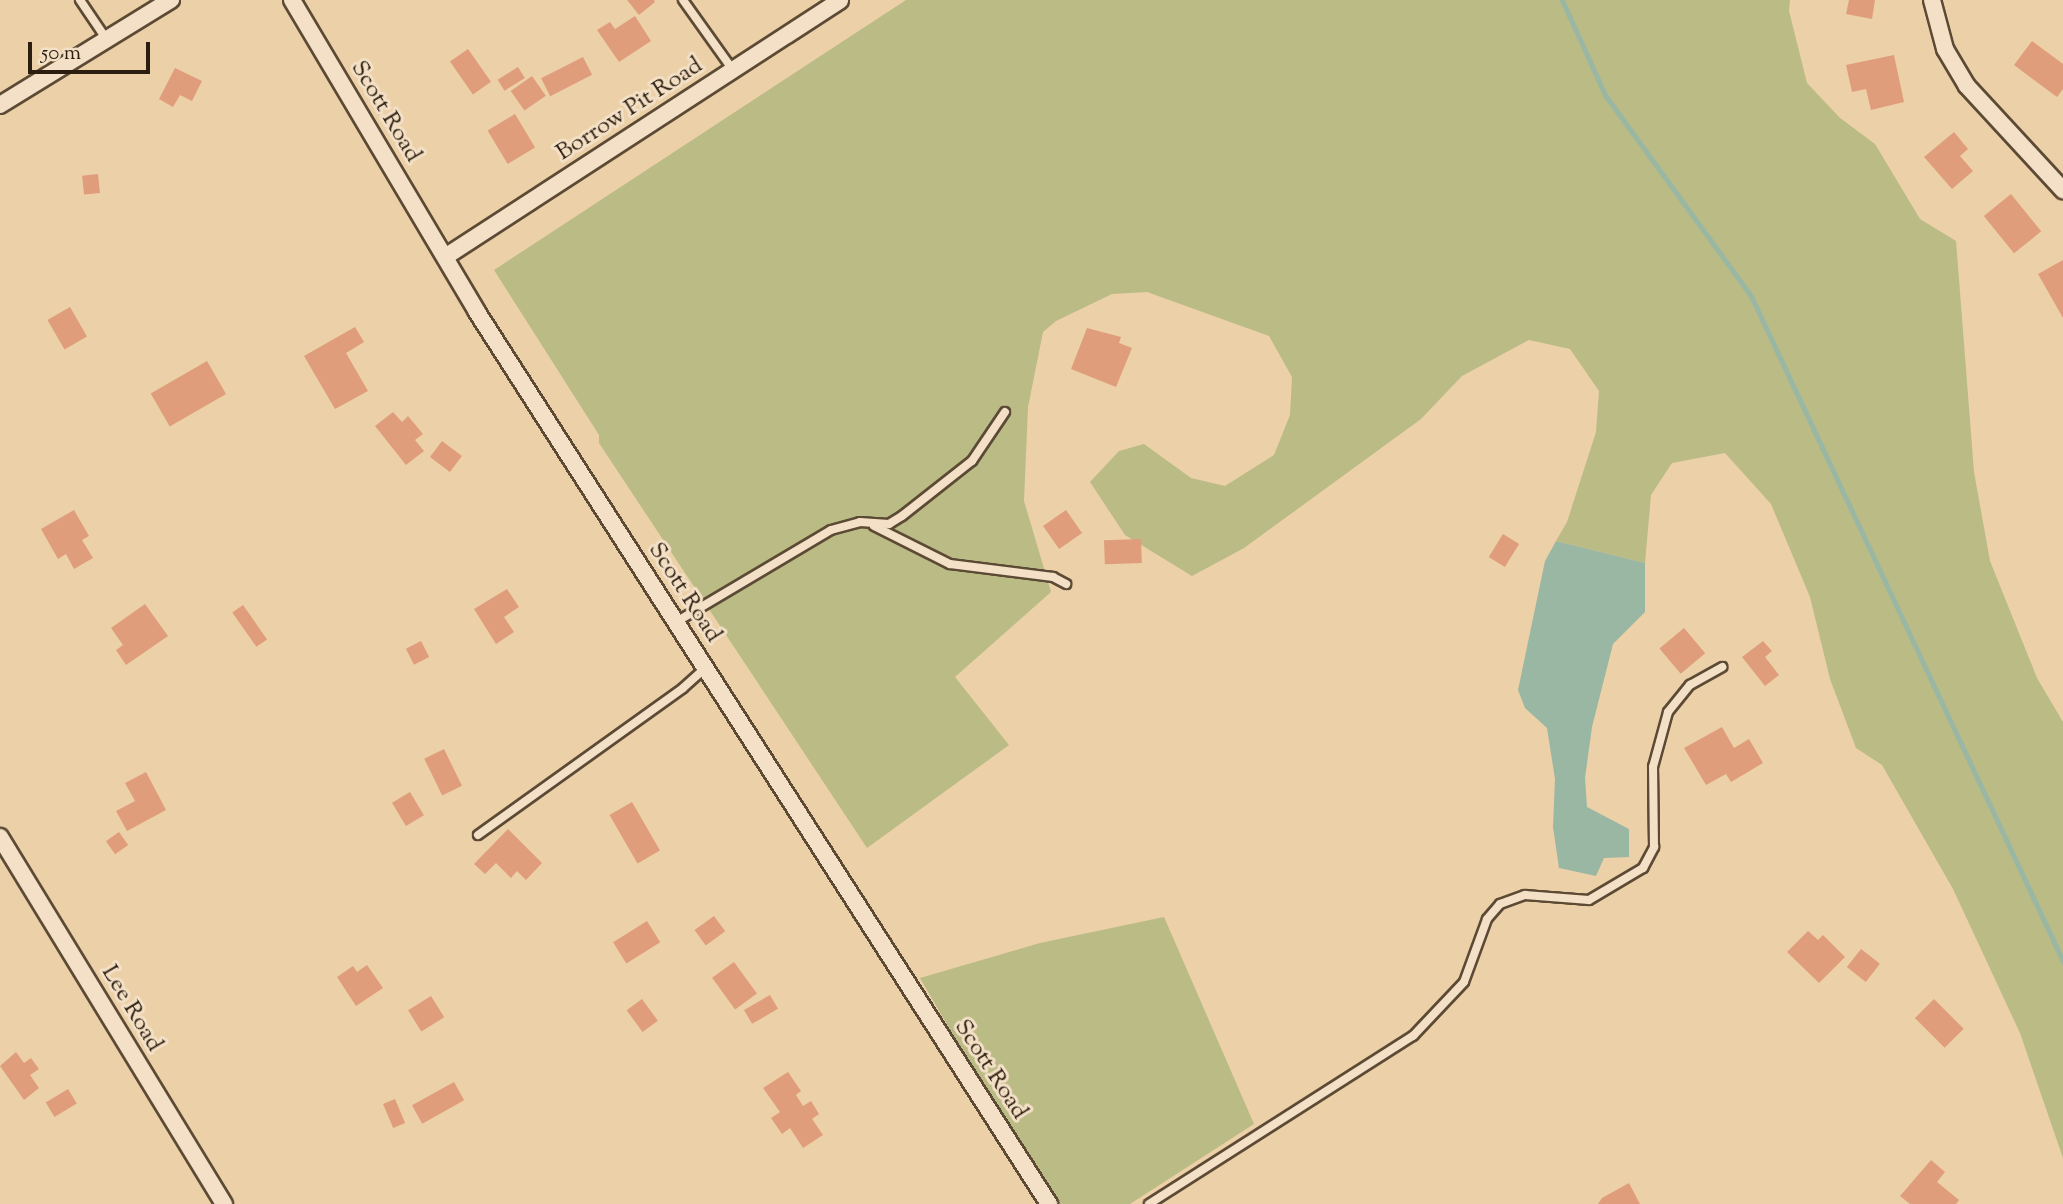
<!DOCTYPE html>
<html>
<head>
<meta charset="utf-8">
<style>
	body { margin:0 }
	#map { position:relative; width:2063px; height:1204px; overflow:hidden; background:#ecd0a7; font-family:"Sorts Mill Goudy",serif }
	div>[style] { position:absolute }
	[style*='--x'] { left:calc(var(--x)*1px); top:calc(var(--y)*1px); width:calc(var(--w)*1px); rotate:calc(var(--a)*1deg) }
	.green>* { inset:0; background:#babb85 }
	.water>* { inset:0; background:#9ab7a3 }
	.stream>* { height:5px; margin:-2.5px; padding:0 2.5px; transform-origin:2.5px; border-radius:2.5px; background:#9ab7a3 }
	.building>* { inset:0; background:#e09d7b; transform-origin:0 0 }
	.roads { filter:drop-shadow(2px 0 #5c4a35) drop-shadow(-2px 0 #5c4a35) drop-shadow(0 2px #5c4a35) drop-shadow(0 -2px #5c4a35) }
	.service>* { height:8px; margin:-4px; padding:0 4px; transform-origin:4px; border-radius:4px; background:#f3e0c6 }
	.minor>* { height:16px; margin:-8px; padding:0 8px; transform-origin:8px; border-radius:8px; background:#f3e0c6 }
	span { translate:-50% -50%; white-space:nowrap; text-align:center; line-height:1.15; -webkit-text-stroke:6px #f3e0c6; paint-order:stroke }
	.street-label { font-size:24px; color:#2c1e0f }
	.scale { position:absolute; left:28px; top:42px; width:122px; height:32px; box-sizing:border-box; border:4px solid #2c1e0f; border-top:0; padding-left:9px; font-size:21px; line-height:24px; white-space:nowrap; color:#2c1e0f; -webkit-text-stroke:5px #f3e0c6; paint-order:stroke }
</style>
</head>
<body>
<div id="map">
	<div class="green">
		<i style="clip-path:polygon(906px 0,1790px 0,1789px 11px,1807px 83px,1840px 118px,1875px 144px,1920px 219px,1956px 241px,1974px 472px,1990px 561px,2037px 678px,2063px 722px,2063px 1158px,2020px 1033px,1953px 889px,1882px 765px,1856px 748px,1830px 679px,1810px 597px,1771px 504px,1725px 453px,1672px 463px,1651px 495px,1645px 563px,1556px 541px,1567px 522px,1596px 432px,1599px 391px,1570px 349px,1529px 340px,1462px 376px,1421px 419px,1244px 548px,1192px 576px,1125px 535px,1090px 482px,1119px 451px,1144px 444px,1191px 478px,1225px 486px,1274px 455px,1290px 415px,1292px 377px,1269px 336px,1147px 292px,1112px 294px,1056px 321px,1043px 332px,1028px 407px,1024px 501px,1051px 592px,955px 677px,1009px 745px,867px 848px,599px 443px,599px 435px,494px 270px)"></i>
		<i style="clip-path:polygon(1164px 917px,1254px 1124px,1130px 1204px,1051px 1204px,920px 978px,1040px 943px)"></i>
	</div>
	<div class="water">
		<i style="clip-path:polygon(1556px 541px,1645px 563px,1645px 612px,1613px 644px,1592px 727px,1585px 778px,1587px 807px,1629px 829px,1629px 857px,1604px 858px,1596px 876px,1559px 868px,1553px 827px,1555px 779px,1547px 728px,1525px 708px,1518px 690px,1545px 561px)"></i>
	</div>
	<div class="stream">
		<i style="--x:1562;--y:0;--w:104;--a:65.6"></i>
		<i style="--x:1605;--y:95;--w:248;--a:54"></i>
		<i style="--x:1751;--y:296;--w:735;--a:64.87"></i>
	</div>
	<div class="building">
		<i style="clip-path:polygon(627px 0,654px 0,655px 2px,639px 15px)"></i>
		<i style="clip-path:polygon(1849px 0,1875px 0,1872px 19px,1846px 14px)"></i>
		<i style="clip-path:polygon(635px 16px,651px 41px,619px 62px,597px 30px,610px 22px,615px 29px)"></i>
		<i style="clip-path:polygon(2032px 41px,2063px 64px,2063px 89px,2057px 97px,2014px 65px)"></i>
		<i style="left:468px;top:49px;width:40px;height:22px;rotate:55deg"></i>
		<i style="clip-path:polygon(1894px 55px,1904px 102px,1871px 110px,1866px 89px,1852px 92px,1846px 65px)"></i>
		<i style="left:583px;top:57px;width:20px;height:47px;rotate:63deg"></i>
		<i style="left:518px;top:67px;width:13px;height:24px;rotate:58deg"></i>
		<i style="clip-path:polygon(175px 68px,202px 81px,192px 101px,180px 95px,173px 107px,159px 99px)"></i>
		<i style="left:532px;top:76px;width:24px;height:26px;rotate:55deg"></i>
		<i style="left:515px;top:114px;width:39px;height:32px;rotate:59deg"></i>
		<i style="clip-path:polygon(1954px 132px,1968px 149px,1960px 156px,1973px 171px,1952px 189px,1924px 157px)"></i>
		<i style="left:98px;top:174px;width:19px;height:16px;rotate:84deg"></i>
		<i style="left:2011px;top:194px;width:48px;height:35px;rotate:51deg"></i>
		<i style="clip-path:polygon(2063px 260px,2063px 318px,2038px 274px)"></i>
		<i style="left:70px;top:307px;width:34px;height:26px;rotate:60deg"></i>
		<i style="clip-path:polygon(355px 327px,364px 342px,346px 353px,368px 391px,335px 409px,304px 356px)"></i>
		<i style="clip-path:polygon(1087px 328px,1121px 337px,1119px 343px,1132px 348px,1116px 387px,1071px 369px)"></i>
		<i style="left:207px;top:361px;width:38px;height:65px;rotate:60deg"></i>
		<i style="clip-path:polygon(393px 412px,402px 422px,408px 416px,423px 434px,415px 440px,424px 451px,406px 465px,375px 426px)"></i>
		<i style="left:442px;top:441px;width:25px;height:20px;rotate:37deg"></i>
		<i style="clip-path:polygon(74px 510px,89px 536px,82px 540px,93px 558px,74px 569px,66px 554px,58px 559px,41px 529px)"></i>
		<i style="left:1066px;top:510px;width:28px;height:28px;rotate:55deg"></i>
		<i style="left:1503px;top:534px;width:19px;height:27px;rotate:32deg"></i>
		<i style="left:1141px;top:539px;width:24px;height:37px;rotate:88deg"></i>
		<i style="clip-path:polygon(507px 589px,519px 607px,504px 617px,514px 632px,496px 644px,474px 609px)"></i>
		<i style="clip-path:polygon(145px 604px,168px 636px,126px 665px,116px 650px,123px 645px,111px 628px)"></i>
		<i style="left:243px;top:605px;width:42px;height:13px;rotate:55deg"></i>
		<i style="left:1684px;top:628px;width:33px;height:32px;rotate:50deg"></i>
		<i style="left:421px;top:641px;width:18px;height:17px;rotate:63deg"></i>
		<i style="clip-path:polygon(1763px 641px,1772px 651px,1765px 657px,1779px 675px,1765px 686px,1742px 657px)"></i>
		<i style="clip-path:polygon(1722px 727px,1734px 748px,1749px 739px,1763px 763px,1731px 782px,1726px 774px,1706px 785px,1684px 748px)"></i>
		<i style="left:444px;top:749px;width:41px;height:22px;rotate:64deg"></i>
		<i style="clip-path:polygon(146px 772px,166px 810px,127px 831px,116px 811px,135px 801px,125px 783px)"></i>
		<i style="left:410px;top:792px;width:27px;height:21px;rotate:59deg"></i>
		<i style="left:632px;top:802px;width:56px;height:26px;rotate:60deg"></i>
		<i style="clip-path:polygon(508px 829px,542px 863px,526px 880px,517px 871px,511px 878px,496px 863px,485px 874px,474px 864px)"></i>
		<i style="left:119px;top:832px;width:16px;height:16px;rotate:55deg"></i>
		<i style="left:714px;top:916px;width:19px;height:24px;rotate:54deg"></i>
		<i style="left:647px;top:921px;width:25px;height:40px;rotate:58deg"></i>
		<i style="clip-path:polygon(1808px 931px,1818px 940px,1823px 935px,1845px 957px,1819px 983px,1787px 952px)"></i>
		<i style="left:1861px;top:949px;width:24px;height:23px;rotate:38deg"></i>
		<i style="left:734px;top:962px;width:39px;height:27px;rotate:54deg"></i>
		<i style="clip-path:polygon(367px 965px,383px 988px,356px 1006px,337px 977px,353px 966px,357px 972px)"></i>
		<i style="left:770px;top:995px;width:16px;height:30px;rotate:60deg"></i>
		<i style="left:431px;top:996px;width:25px;height:27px;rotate:58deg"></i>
		<i style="left:642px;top:999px;width:27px;height:19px;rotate:54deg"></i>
		<i style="left:1934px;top:999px;width:42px;height:27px;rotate:45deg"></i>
		<i style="clip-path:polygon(16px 1052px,24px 1063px,31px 1058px,39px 1069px,30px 1075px,39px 1088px,24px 1100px,0 1066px)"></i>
		<i style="clip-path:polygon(788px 1072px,801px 1091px,796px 1095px,803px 1106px,811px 1101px,819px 1114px,812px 1119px,823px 1135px,803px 1148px,790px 1128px,782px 1134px,771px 1118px,780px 1112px,763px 1088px)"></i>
		<i style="left:454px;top:1082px;width:21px;height:48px;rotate:61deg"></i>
		<i style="left:68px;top:1089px;width:17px;height:26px;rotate:59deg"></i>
		<i style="left:395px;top:1099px;width:26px;height:13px;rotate:67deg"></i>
		<i style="clip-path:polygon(1931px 1160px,1945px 1172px,1937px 1182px,1959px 1200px,1956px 1204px,1910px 1204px,1900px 1196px)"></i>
		<i style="clip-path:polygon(1629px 1183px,1640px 1204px,1598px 1204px,1602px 1198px)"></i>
	</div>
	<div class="roads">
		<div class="service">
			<i style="--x:80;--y:0;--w:48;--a:56"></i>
			<i style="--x:683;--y:0;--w:86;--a:54.5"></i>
			<i style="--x:874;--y:526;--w:85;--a:26.6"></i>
			<i style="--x:950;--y:564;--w:104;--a:7.2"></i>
			<i style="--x:1053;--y:577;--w:15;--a:28"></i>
			<i style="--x:676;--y:622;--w:180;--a:-30.7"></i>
			<i style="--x:831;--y:530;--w:30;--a:-15"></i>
			<i style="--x:860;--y:522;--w:29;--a:4"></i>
			<i style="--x:889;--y:524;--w:15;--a:-32"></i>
			<i style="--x:902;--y:516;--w:89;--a:-38.2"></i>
			<i style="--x:972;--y:461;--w:59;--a:-56"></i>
			<i style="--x:478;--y:835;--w:252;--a:-35.6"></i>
			<i style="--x:683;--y:688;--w:30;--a:-42"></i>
			<i style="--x:1149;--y:1204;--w:313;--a:-32.5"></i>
			<i style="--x:1413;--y:1036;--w:74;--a:-46.6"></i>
			<i style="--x:1464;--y:982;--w:67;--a:-69.9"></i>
			<i style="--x:1487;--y:919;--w:20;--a:-49"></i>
			<i style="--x:1500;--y:904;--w:27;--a:-20"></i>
			<i style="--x:1525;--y:895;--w:64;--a:4.5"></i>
			<i style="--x:1589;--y:900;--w:63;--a:-30.7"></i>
			<i style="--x:1643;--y:868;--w:24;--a:-62"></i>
			<i style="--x:1654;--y:847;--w:80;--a:-90.7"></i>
			<i style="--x:1653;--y:767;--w:57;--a:-74.7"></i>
			<i style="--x:1668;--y:712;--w:35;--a:-51"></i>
			<i style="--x:1690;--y:685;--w:37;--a:-29"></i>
		</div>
		<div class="minor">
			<i style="--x:292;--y:0;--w:363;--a:59.3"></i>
			<i style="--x:477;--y:312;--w:1060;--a:57.33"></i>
			<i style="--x:1932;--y:0;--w:51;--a:75.1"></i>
			<i style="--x:1945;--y:49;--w:43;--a:59.3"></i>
			<i style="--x:1967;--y:86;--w:142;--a:47.3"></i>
			<i style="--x:0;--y:105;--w:201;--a:-31.6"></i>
			<i style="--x:445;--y:257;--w:471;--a:-33"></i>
			<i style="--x:0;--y:837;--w:430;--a:58.6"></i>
		</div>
	</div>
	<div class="street-label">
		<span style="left:630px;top:110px;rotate:-33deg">Borrow Pit Road</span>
		<span style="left:385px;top:112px;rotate:59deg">Scott Road</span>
		<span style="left:684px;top:593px;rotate:57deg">Scott Road</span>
		<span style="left:131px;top:1009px;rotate:59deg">Lee Road</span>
		<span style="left:990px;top:1070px;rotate:57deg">Scott Road</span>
	</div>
	<div class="scale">50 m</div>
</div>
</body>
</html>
